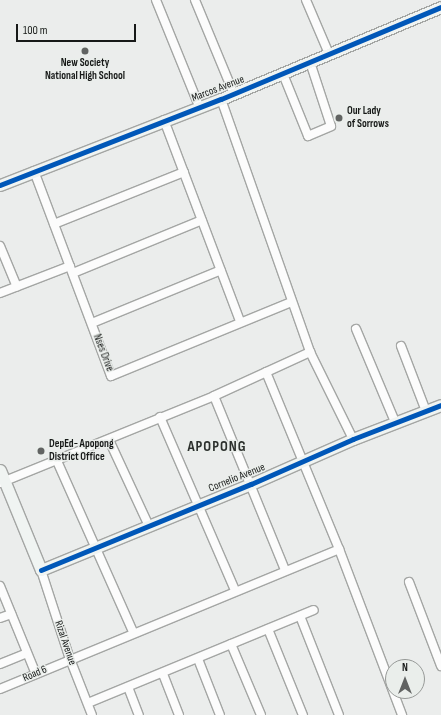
<!DOCTYPE html>
<html>
<head>
<meta charset="utf-8">
<style>
	body { margin:0 }
	#map { position:relative; width:441px; height:715px; overflow:hidden; background:#ebedec; font-family:"Sofia Sans Condensed",sans-serif }
	div>[style] { position:absolute }
	[style*='--x'] { left:calc(var(--x)*1px); top:calc(var(--y)*1px); width:calc(var(--w)*1px); rotate:calc(var(--a)*1deg) }
	.roads { filter:drop-shadow(1px 0 #a4a6a4) drop-shadow(-1px 0 #a4a6a4) drop-shadow(0 1px #a4a6a4) drop-shadow(0 -1px #a4a6a4) }
	.street>* { height:8px; margin:-4px; padding:0 4px; transform-origin:4px; border-radius:4px; background:#fcfcfc }
	.secondary>* { height:11px; margin:-5.5px; padding:0 5.5px; transform-origin:5.5px; border-radius:5.5px; background:#f0f4f2 }
	.cycleway>* { height:5px; margin:-2.5px; padding:0 2.5px; transform-origin:2.5px; border-radius:2.5px; background:#0057b8 }
	.dots>* { width:11px; height:11px; translate:-50% -50%; box-sizing:border-box; border:2px solid #eaeeeb; border-radius:50% }
	span { translate:-50% -50%; white-space:nowrap; text-align:center; line-height:1.15; -webkit-text-stroke:3px #eaeeeb; paint-order:stroke }
	.poi-label { font-size:11px; color:#171918; font-weight:700 }
	.left { translate:0 -50%; text-align:left }
	.street-label { font-size:11px; color:#171918 }
	.district-label { font-size:15px; color:#2c302d; font-weight:700; letter-spacing:1px }
	.north { position:absolute; left:385px; top:659px; width:40px; height:40px; box-sizing:border-box; background:#eaeeeb; border:1px solid #969997; border-radius:50%; rotate:0deg; font-size:11px; font-weight:700; line-height:16px; text-align:center; color:#171918 }
	.north::after { content:''; display:block; margin:auto; width:14px; height:18px; background:#616362; clip-path:polygon(50% 0,100% 100%,50% 72%,0 100%) }
	.scale { position:absolute; left:16px; top:24px; width:120px; height:18px; box-sizing:border-box; border:2px solid #171918; border-top:0; padding-left:5px; font-size:12px; line-height:14px; white-space:nowrap; color:#171918; -webkit-text-stroke:3px #eaeeeb; paint-order:stroke }
</style>
</head>
<body>
<div id="map">
	<div class="roads">
		<div class="street">
			<i style="--x:156;--y:0;--w:114;--a:67.9"></i>
			<i style="--x:195;--y:0;--w:102;--a:67.5"></i>
			<i style="--x:306;--y:0;--w:59;--a:66.9"></i>
			<i style="--x:283;--y:74;--w:67;--a:68"></i>
			<i style="--x:308;--y:136;--w:25;--a:-23"></i>
			<i style="--x:331;--y:126;--w:67;--a:-108.2"></i>
			<i style="--x:221;--y:99;--w:268;--a:70.6"></i>
			<i style="--x:310;--y:352;--w:97;--a:63.7"></i>
			<i style="--x:164;--y:120;--w:215;--a:69.3"></i>
			<i style="--x:34;--y:171;--w:219;--a:69.4"></i>
			<i style="--x:111;--y:376;--w:195;--a:-22.3"></i>
			<i style="--x:54;--y:224;--w:140;--a:-21.8"></i>
			<i style="--x:0;--y:246;--w:44;--a:67.5"></i>
			<i style="--x:73;--y:273;--w:139;--a:-22.3"></i>
			<i style="--x:0;--y:293;--w:75;--a:-21.1"></i>
			<i style="--x:92;--y:323;--w:139;--a:-22.3"></i>
			<i style="--x:356;--y:329;--w:101;--a:67.2"></i>
			<i style="--x:401;--y:346;--w:70;--a:69"></i>
			<i style="--x:266;--y:372;--w:191;--a:67.6"></i>
			<i style="--x:339;--y:549;--w:178;--a:69.2"></i>
			<i style="--x:214;--y:396;--w:188;--a:67.8"></i>
			<i style="--x:160;--y:417;--w:189;--a:66.6"></i>
			<i style="--x:109;--y:440;--w:95;--a:65.1"></i>
			<i style="--x:57;--y:461;--w:187;--a:66"></i>
			<i style="--x:0;--y:483;--w:231;--a:-22.1"></i>
			<i style="--x:214;--y:396;--w:106;--a:-24.6"></i>
			<i style="--x:41;--y:570;--w:94;--a:72"></i>
			<i style="--x:70;--y:659;--w:60;--a:68.6"></i>
			<i style="--x:409;--y:582;--w:90;--a:69.1"></i>
			<i style="--x:0;--y:586;--w:95;--a:67.8"></i>
			<i style="--x:300;--y:616;--w:106;--a:68.5"></i>
			<i style="--x:0;--y:618;--w:12;--a:-20"></i>
			<i style="--x:268;--y:629;--w:93;--a:67.9"></i>
			<i style="--x:231;--y:644;--w:77;--a:67.1"></i>
			<i style="--x:198;--y:659;--w:60;--a:68.6"></i>
			<i style="--x:0;--y:664;--w:29;--a:-22"></i>
			<i style="--x:163;--y:674;--w:44;--a:68.7"></i>
			<i style="--x:128;--y:687;--w:30;--a:69"></i>
			<i style="--x:0;--y:689;--w:367;--a:-22.4"></i>
			<i style="--x:88;--y:703;--w:244;--a:-22.4"></i>
		</div>
		<div class="secondary">
			<i style="--x:0;--y:185;--w:237;--a:-21.3"></i>
			<i style="--x:221;--y:99;--w:238;--a:-22.7"></i>
			<i style="--x:0;--y:470;--w:108;--a:67.7"></i>
			<i style="--x:41;--y:570;--w:227;--a:-22.3"></i>
			<i style="--x:251;--y:484;--w:111;--a:-23.8"></i>
			<i style="--x:353;--y:439;--w:94;--a:-21.1"></i>
		</div>
	</div>
	<div class="cycleway">
		<i style="--x:0;--y:185;--w:237;--a:-21.3"></i>
		<i style="--x:221;--y:99;--w:238;--a:-22.7"></i>
		<i style="--x:41;--y:570;--w:227;--a:-22.3"></i>
		<i style="--x:251;--y:484;--w:111;--a:-23.8"></i>
		<i style="--x:353;--y:439;--w:94;--a:-21.1"></i>
	</div>
	<div class="dots">
		<i style="left:85px;top:51px;background:#616362"></i>
		<i style="left:339px;top:118px;background:#616362"></i>
		<i style="left:41px;top:451px;background:#616362"></i>
	</div>
	<div class="poi-label">
		<span style="left:85px;top:70px">New Society<br>National High School</span>
		<span class="left" style="left:347px;top:118px">Our Lady<br>of Sorrows</span>
		<span class="left" style="left:49px;top:451px">DepEd- Apopong<br>District Office</span>
	</div>
	<div class="street-label">
		<span style="left:218px;top:89px;rotate:-21deg">Marcos Avenue</span>
		<span style="left:103px;top:353px;rotate:69deg">Nses Drive</span>
		<span style="left:237px;top:478px;rotate:-22deg">Cornelio Avenue</span>
		<span style="left:65px;top:643px;rotate:71deg">Rizal Avenue</span>
		<span style="left:35px;top:674px;rotate:-23deg">Road 6</span>
	</div>
	<div class="district-label">
		<span style="left:217px;top:447px">APOPONG</span>
	</div>
	<div class="north">N</div>
	<div class="scale">100 m</div>
</div>
</body>
</html>
